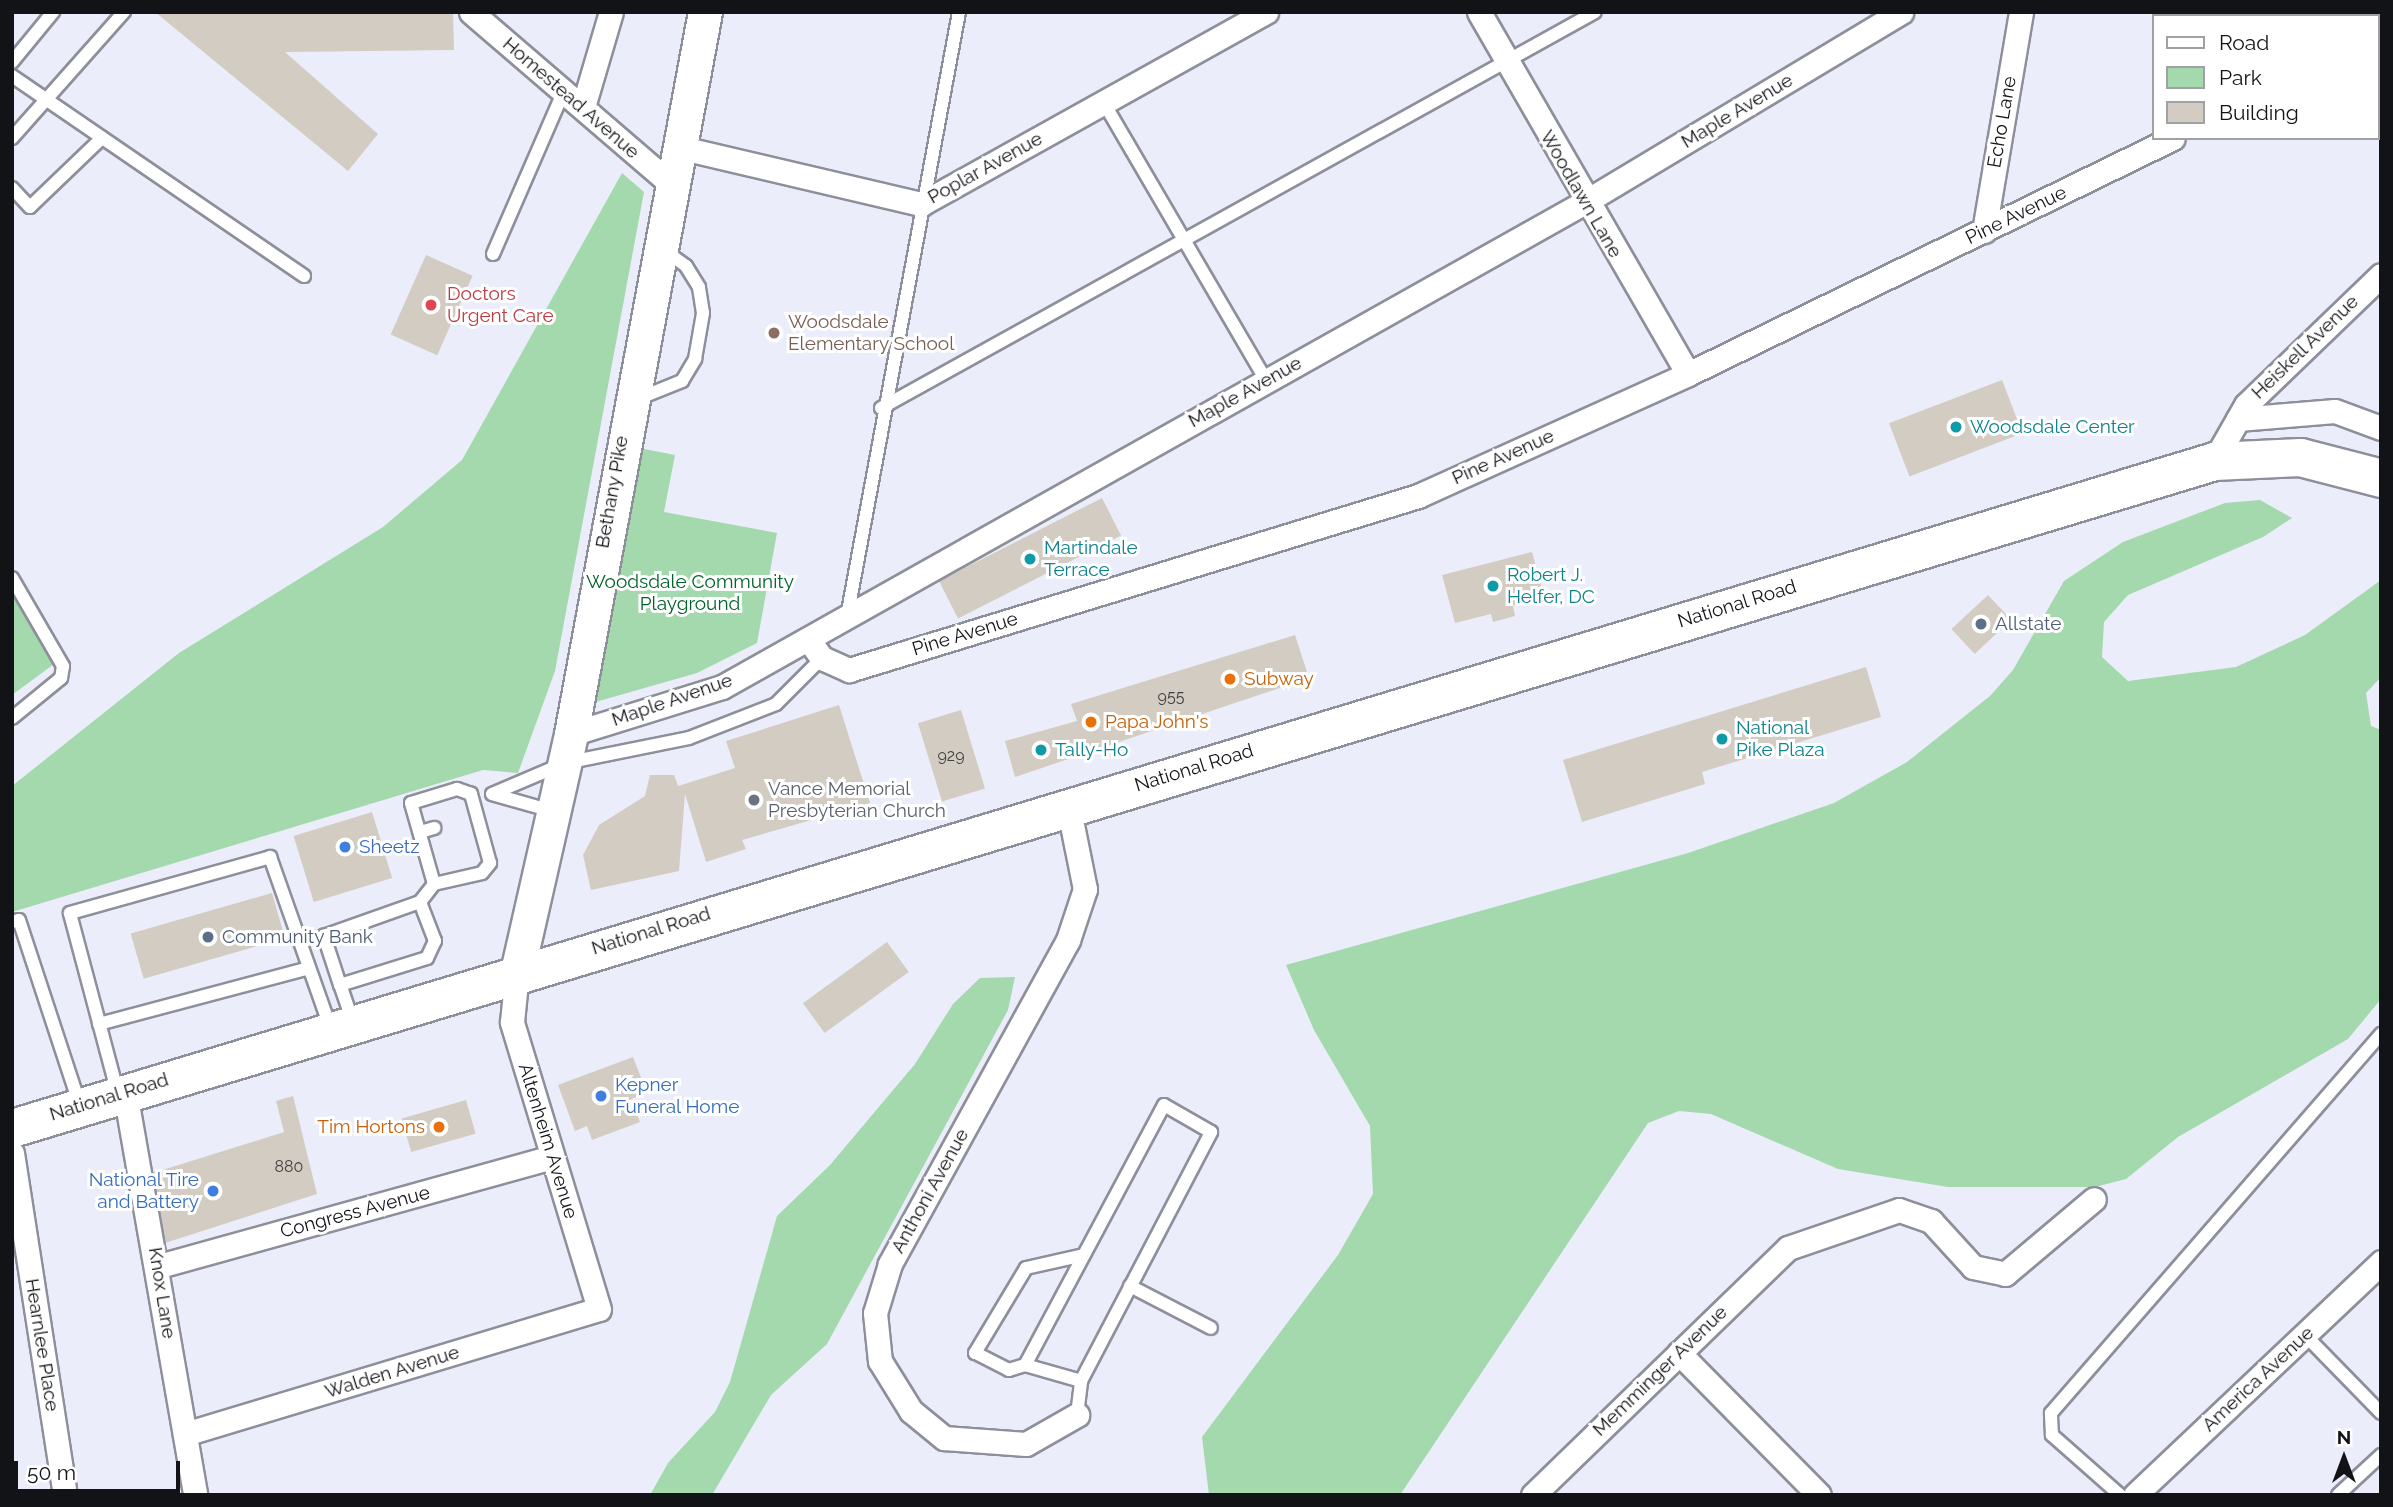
<!DOCTYPE html>
<html>
<head>
<meta charset="utf-8">
<style>
	body { margin:0 }
	#map { position:relative; width:2393px; height:1507px; overflow:hidden; background:#ebeefa; font-family:Raleway,sans-serif }
	div>[style] { position:absolute }
	[style*='--x'] { left:calc(var(--x)*1px); top:calc(var(--y)*1px); width:calc(var(--w)*1px); rotate:calc(var(--a)*1deg) }
	.green>* { inset:0; background:#a4d8ad }
	.building>* { inset:0; background:#d3ccc2; transform-origin:0 0 }
	.roads { filter:drop-shadow(2px 0 #8d8f9a) drop-shadow(-2px 0 #8d8f9a) drop-shadow(0 2px #8d8f9a) drop-shadow(0 -2px #8d8f9a) }
	.lane>* { height:12px; margin:-6px; padding:0 6px; transform-origin:6px; border-radius:6px; background:#fff }
	.street>* { height:23px; margin:-11.5px; padding:0 11.5px; transform-origin:11.5px; border-radius:11.5px; background:#fff }
	.secondary>* { height:33px; margin:-16.5px; padding:0 16.5px; transform-origin:16.5px; border-radius:16.5px; background:#fff }
	.primary>* { height:37px; margin:-18.5px; padding:0 18.5px; transform-origin:18.5px; border-radius:18.5px; background:#fff }
	.dots>* { width:19px; height:19px; translate:-50% -50%; box-sizing:border-box; border:4px solid #fff; border-radius:50% }
	span { translate:-50% -50%; white-space:nowrap; text-align:center; line-height:1.15; -webkit-text-stroke:6px #fff; paint-order:stroke }
	.number-label { font-size:16px; color:#424142 }
	.number-label span { -webkit-text-stroke-width:0 }
	.street-label { font-size:19px; color:#121317 }
	.health-label { font-size:19px; color:#be3a42 }
	.left { translate:0 -50%; text-align:left }
	.education-label { font-size:19px; color:#785e54 }
	.culture-label { font-size:19px; color:#0d838f }
	.park-label { font-size:19px; color:#006429 }
	.service-label { font-size:19px; color:#4e5e75 }
	.food-label { font-size:19px; color:#c56008 }
	.right { translate:-100% -50%; text-align:right }
	.worship-label { font-size:19px; color:#5b616d }
	.shop-label { font-size:19px; color:#366cbe }
	.frame { position:absolute; inset:0; border:14px solid #121317; pointer-events:none }
	.legend { position:absolute; left:2152px; top:14px; width:228px; height:126px; box-sizing:border-box; background:#fff; border:2px solid #a0a1a2; margin:0; padding:9px 12px; list-style:none; font-size:21px; color:#121317 }
	.legend li { display:flex; align-items:center; gap:14px; height:35px }
	.legend b { width:35px; border:2px solid #a0a1a2 }
	.north { position:absolute; left:2309px; top:1423px; width:70px; height:70px; -webkit-text-stroke:5px #fff; paint-order:stroke; rotate:0deg; font-size:19px; font-weight:700; line-height:28px; text-align:center; color:#121317 }
	.north::after { content:''; display:block; margin:auto; width:24px; height:32px; background:#121317; clip-path:polygon(50% 0,100% 100%,50% 72%,0 100%) }
	.scale { position:absolute; left:14px; top:1461px; width:166px; height:32px; box-sizing:border-box; border:4px solid #121317; border-top:0; padding-left:9px; font-size:21px; line-height:24px; white-space:nowrap; color:#121317; -webkit-text-stroke:5px #fff; paint-order:stroke }
</style>
</head>
<body>
<div id="map">
	<div class="green">
		<i style="clip-path:polygon(622px 173px,644px 192px,555px 671px,518px 773px,483px 770px,12px 912px,12px 786px,179px 653px,383px 527px,462px 460px)"></i>
		<i style="clip-path:polygon(639px 448px,675px 455px,664px 512px,777px 533px,757px 643px,697px 673px,592px 703px)"></i>
		<i style="clip-path:polygon(2260px 500px,2292px 518px,2263px 537px,2128px 595px,2104px 622px,2102px 657px,2128px 681px,2236px 667px,2305px 635px,2381px 580px,2381px 677px,2366px 693px,2371px 726px,2381px 730px,2381px 999px,2348px 1039px,2178px 1137px,2126px 1179px,2095px 1187px,1948px 1187px,1838px 1169px,1711px 1114px,1679px 1111px,1648px 1123px,1400px 1495px,1209px 1495px,1202px 1437px,1338px 1255px,1373px 1194px,1370px 1126px,1314px 1030px,1286px 965px,1688px 853px,1834px 803px,1907px 762px,1990px 696px,2013px 670px,2064px 581px,2123px 542px,2225px 503px)"></i>
		<i style="clip-path:polygon(12px 592px,54px 664px,12px 695px)"></i>
		<i style="clip-path:polygon(1015px 977px,1008px 1010px,827px 1344px,771px 1395px,712px 1495px,650px 1495px,668px 1463px,715px 1412px,730px 1382px,777px 1216px,830px 1165px,915px 1064px,953px 1004px,980px 978px)"></i>
	</div>
	<div class="building">
		<i style="clip-path:polygon(155px 12px,453px 12px,454px 50px,285px 52px,378px 134px,348px 171px)"></i>
		<i style="left:426px;top:255px;width:51px;height:87px;rotate:24deg"></i>
		<i style="left:2002px;top:380px;width:57px;height:121px;rotate:69deg"></i>
		<i style="left:1102px;top:498px;width:42px;height:183px;rotate:63deg"></i>
		<i style="clip-path:polygon(1532px 552px,1544px 597px,1513px 606px,1515px 616px,1493px 622px,1491px 614px,1455px 623px,1442px 575px)"></i>
		<i style="left:1988px;top:595px;width:34px;height:50px;rotate:47deg"></i>
		<i style="clip-path:polygon(1295px 635px,1309px 678px,1015px 777px,1005px 741px,1077px 721px,1071px 704px)"></i>
		<i style="clip-path:polygon(1866px 667px,1881px 717px,1702px 772px,1705px 784px,1582px 822px,1563px 760px)"></i>
		<i style="clip-path:polygon(839px 705px,870px 803px,742px 840px,746px 849px,706px 862px,685px 794px,679px 871px,591px 890px,583px 855px,599px 825px,645px 796px,650px 775px,674px 775px,678px 786px,735px 768px,726px 741px)"></i>
		<i style="left:961px;top:710px;width:82px;height:45px;rotate:73deg"></i>
		<i style="left:372px;top:812px;width:69px;height:82px;rotate:73deg"></i>
		<i style="left:272px;top:893px;width:47px;height:147px;rotate:74deg"></i>
		<i style="left:887px;top:942px;width:37px;height:104px;rotate:54deg"></i>
		<i style="clip-path:polygon(633px 1057px,647px 1093px,631px 1099px,640px 1122px,592px 1140px,587px 1126px,575px 1131px,558px 1085px)"></i>
		<i style="clip-path:polygon(293px 1096px,317px 1194px,165px 1243px,153px 1173px,284px 1132px,276px 1101px)"></i>
		<i style="left:466px;top:1100px;width:35px;height:67px;rotate:74deg"></i>
	</div>
	<div class="roads">
		<div class="lane">
			<i style="--x:12;--y:62;--w:65;--a:-50.6"></i>
			<i style="--x:12;--y:76;--w:354;--a:34.4"></i>
			<i style="--x:1104;--y:103;--w:321;--a:59.7"></i>
			<i style="--x:12;--y:138;--w:169;--a:-48.4"></i>
			<i style="--x:12;--y:188;--w:26;--a:47"></i>
			<i style="--x:30;--y:207;--w:100;--a:-43.8"></i>
			<i style="--x:493;--y:254;--w:178;--a:-66.5"></i>
			<i style="--x:635;--y:400;--w:51;--a:-22"></i>
			<i style="--x:682;--y:381;--w:26;--a:-59"></i>
			<i style="--x:695;--y:359;--w:47;--a:-80.1"></i>
			<i style="--x:703;--y:313;--w:26;--a:-99"></i>
			<i style="--x:699;--y:287;--w:25;--a:-122"></i>
			<i style="--x:686;--y:266;--w:27;--a:-144"></i>
			<i style="--x:881;--y:408;--w:816;--a:-29.01"></i>
			<i style="--x:12;--y:578;--w:102;--a:59.9"></i>
			<i style="--x:63;--y:666;--w:12;--a:99"></i>
			<i style="--x:61;--y:678;--w:63;--a:140.8"></i>
			<i style="--x:847;--y:617;--w:615;--a:-79.51"></i>
			<i style="--x:552;--y:811;--w:62;--a:-164.2"></i>
			<i style="--x:492;--y:794;--w:79;--a:-23"></i>
			<i style="--x:565;--y:763;--w:126;--a:-11.4"></i>
			<i style="--x:689;--y:738;--w:93;--a:-21.3"></i>
			<i style="--x:776;--y:704;--w:65;--a:-45"></i>
			<i style="--x:420;--y:832;--w:15;--a:-16"></i>
			<i style="--x:12;--y:922;--w:7;--a:-16"></i>
			<i style="--x:19;--y:920;--w:196;--a:71.8"></i>
			<i style="--x:340;--y:985;--w:52;--a:-108.1"></i>
			<i style="--x:324;--y:936;--w:102;--a:-19.5"></i>
			<i style="--x:353;--y:1022;--w:39;--a:-109"></i>
			<i style="--x:340;--y:985;--w:91;--a:-17.2"></i>
			<i style="--x:427;--y:958;--w:19;--a:-65"></i>
			<i style="--x:435;--y:941;--w:42;--a:-111"></i>
			<i style="--x:420;--y:902;--w:23;--a:-52"></i>
			<i style="--x:434;--y:884;--w:49;--a:-12.9"></i>
			<i style="--x:482;--y:873;--w:13;--a:-51"></i>
			<i style="--x:490;--y:863;--w:72;--a:-105.4"></i>
			<i style="--x:471;--y:794;--w:15;--a:-160"></i>
			<i style="--x:457;--y:789;--w:48;--a:163.1"></i>
			<i style="--x:411;--y:803;--w:84;--a:74.1"></i>
			<i style="--x:99;--y:1024;--w:217;--a:-14.9"></i>
			<i style="--x:118;--y:1094;--w:187;--a:-104.9"></i>
			<i style="--x:70;--y:913;--w:208;--a:-15.6"></i>
			<i style="--x:270;--y:857;--w:182;--a:70.5"></i>
			<i style="--x:1130;--y:1286;--w:91;--a:27.4"></i>
			<i style="--x:2305;--y:1335;--w:109;--a:45.7"></i>
			<i style="--x:1025;--y:1365;--w:17;--a:163"></i>
			<i style="--x:1009;--y:1370;--w:38;--a:-153"></i>
			<i style="--x:975;--y:1353;--w:99;--a:-59"></i>
			<i style="--x:1026;--y:1268;--w:59;--a:-12.6"></i>
			<i style="--x:1077;--y:1415;--w:34;--a:-83"></i>
			<i style="--x:1081;--y:1381;--w:281;--a:-62.4"></i>
			<i style="--x:1211;--y:1132;--w:54;--a:-150.1"></i>
			<i style="--x:1164;--y:1105;--w:295;--a:118.1"></i>
			<i style="--x:1025;--y:1365;--w:58;--a:15.9"></i>
			<i style="--x:2120;--y:1495;--w:91;--a:-138.6"></i>
			<i style="--x:2052;--y:1435;--w:22;--a:-93"></i>
			<i style="--x:2051;--y:1413;--w:503;--a:-48.95"></i>
			<i style="--x:2338;--y:1495;--w:59;--a:-42.9"></i>
		</div>
		<div class="street">
			<i style="--x:471;--y:12;--w:264;--a:40.7"></i>
			<i style="--x:1479;--y:12;--w:418;--a:60"></i>
			<i style="--x:2377;--y:56;--w:4;--a:-14"></i>
			<i style="--x:583;--y:107;--w:99;--a:-73.6"></i>
			<i style="--x:678;--y:147;--w:250;--a:13.2"></i>
			<i style="--x:921;--y:204;--w:395;--a:-29.1"></i>
			<i style="--x:1984;--y:231;--w:222;--a:-80.4"></i>
			<i style="--x:2238;--y:419;--w:97;--a:-4.7"></i>
			<i style="--x:2335;--y:411;--w:49;--a:20.3"></i>
			<i style="--x:2214;--y:461;--w:64;--a:-60.3"></i>
			<i style="--x:2246;--y:405;--w:187;--a:-43.9"></i>
			<i style="--x:808;--y:639;--w:24;--a:54"></i>
			<i style="--x:822;--y:658;--w:30;--a:24"></i>
			<i style="--x:849;--y:670;--w:595;--a:-17"></i>
			<i style="--x:1418;--y:496;--w:296;--a:-24.3"></i>
			<i style="--x:1688;--y:374;--w:539;--a:-25.95"></i>
			<i style="--x:571;--y:734;--w:158;--a:-17.3"></i>
			<i style="--x:722;--y:687;--w:990;--a:-29.34"></i>
			<i style="--x:1585;--y:202;--w:369;--a:-31"></i>
			<i style="--x:1068;--y:805;--w:86;--a:78.6"></i>
			<i style="--x:1085;--y:889;--w:54;--a:108.4"></i>
			<i style="--x:1068;--y:940;--w:370;--a:118.8"></i>
			<i style="--x:890;--y:1264;--w:51;--a:107"></i>
			<i style="--x:875;--y:1313;--w:48;--a:84.1"></i>
			<i style="--x:880;--y:1361;--w:59;--a:58.2"></i>
			<i style="--x:911;--y:1411;--w:43;--a:39.3"></i>
			<i style="--x:944;--y:1438;--w:82;--a:4.2"></i>
			<i style="--x:1026;--y:1444;--w:59;--a:-29.6"></i>
			<i style="--x:125;--y:1092;--w:409;--a:80.1"></i>
			<i style="--x:12;--y:1153;--w:346;--a:81.2"></i>
			<i style="--x:159;--y:1266;--w:408;--a:-15.5"></i>
			<i style="--x:1679;--y:1353;--w:199;--a:45.4"></i>
			<i style="--x:185;--y:1434;--w:432;--a:-16.8"></i>
			<i style="--x:599;--y:1309;--w:300;--a:-106.9"></i>
			<i style="--x:512;--y:1022;--w:50;--a:-84.3"></i>
			<i style="--x:1533;--y:1495;--w:355;--a:-44.1"></i>
			<i style="--x:1788;--y:1248;--w:117;--a:-18.9"></i>
			<i style="--x:1899;--y:1210;--w:34;--a:19"></i>
			<i style="--x:1931;--y:1221;--w:62;--a:47.6"></i>
			<i style="--x:1973;--y:1267;--w:33;--a:12"></i>
			<i style="--x:2005;--y:1274;--w:116;--a:-40.1"></i>
			<i style="--x:2135;--y:1495;--w:339;--a:-43.4"></i>
		</div>
		<div class="secondary">
			<i style="--x:517;--y:972;--w:244;--a:-77.2"></i>
			<i style="--x:571;--y:734;--w:734;--a:-79.49"></i>
		</div>
		<div class="primary">
			<i style="--x:12;--y:1128;--w:2301;--a:-16.85"></i>
			<i style="--x:2214;--y:461;--w:86;--a:-2.7"></i>
			<i style="--x:2300;--y:457;--w:84;--a:14.5"></i>
		</div>
	</div>
	<div class="dots">
		<i style="left:431px;top:305px;background:#e0444e"></i>
		<i style="left:774px;top:333px;background:#8d6e63"></i>
		<i style="left:1956px;top:427px;background:#0f9aa8"></i>
		<i style="left:1030px;top:559px;background:#0f9aa8"></i>
		<i style="left:1493px;top:586px;background:#0f9aa8"></i>
		<i style="left:1981px;top:624px;background:#5c6f8a"></i>
		<i style="left:1230px;top:679px;background:#e8710a"></i>
		<i style="left:1091px;top:722px;background:#e8710a"></i>
		<i style="left:1722px;top:739px;background:#0f9aa8"></i>
		<i style="left:1041px;top:750px;background:#0f9aa8"></i>
		<i style="left:754px;top:800px;background:#6b7280"></i>
		<i style="left:345px;top:847px;background:#3f7fe0"></i>
		<i style="left:208px;top:937px;background:#5c6f8a"></i>
		<i style="left:601px;top:1096px;background:#3f7fe0"></i>
		<i style="left:439px;top:1127px;background:#e8710a"></i>
		<i style="left:213px;top:1191px;background:#3f7fe0"></i>
	</div>
	<div class="number-label">
		<span style="left:1171px;top:697px">955</span>
		<span style="left:951px;top:756px">929</span>
		<span style="left:289px;top:1167px">880</span>
	</div>
	<div class="street-label">
		<span style="left:571px;top:98px;rotate:41deg">Homestead Avenue</span>
		<span style="left:1737px;top:111px;rotate:-31deg">Maple Avenue</span>
		<span style="left:2002px;top:122px;rotate:-80deg">Echo Lane</span>
		<span style="left:985px;top:168px;rotate:-29deg">Poplar Avenue</span>
		<span style="left:1581px;top:194px;rotate:60deg">Woodlawn Lane</span>
		<span style="left:2016px;top:215px;rotate:-26deg">Pine Avenue</span>
		<span style="left:2305px;top:347px;rotate:-44deg">Heiskell Avenue</span>
		<span style="left:1245px;top:392px;rotate:-29deg">Maple Avenue</span>
		<span style="left:1503px;top:457px;rotate:-24deg">Pine Avenue</span>
		<span style="left:612px;top:492px;rotate:-80deg">Bethany Pike</span>
		<span style="left:1737px;top:604px;rotate:-17deg">National Road</span>
		<span style="left:965px;top:634px;rotate:-17deg">Pine Avenue</span>
		<span style="left:672px;top:700px;rotate:-19deg">Maple Avenue</span>
		<span style="left:1194px;top:768px;rotate:-17deg">National Road</span>
		<span style="left:651px;top:931px;rotate:-17deg">National Road</span>
		<span style="left:109px;top:1097px;rotate:-17deg">National Road</span>
		<span style="left:548px;top:1141px;rotate:73deg">Altenheim Avenue</span>
		<span style="left:930px;top:1191px;rotate:-61deg">Anthoni Avenue</span>
		<span style="left:355px;top:1212px;rotate:-15deg">Congress Avenue</span>
		<span style="left:162px;top:1293px;rotate:81deg">Knox Lane</span>
		<span style="left:42px;top:1345px;rotate:81deg">Hearnlee Place</span>
		<span style="left:1660px;top:1371px;rotate:-44deg">Memminger Avenue</span>
		<span style="left:392px;top:1372px;rotate:-17deg">Walden Avenue</span>
		<span style="left:2258px;top:1379px;rotate:-43deg">America Avenue</span>
	</div>
	<div class="health-label">
		<span class="left" style="left:447px;top:305px">Doctors<br>Urgent Care</span>
	</div>
	<div class="education-label">
		<span class="left" style="left:788px;top:333px">Woodsdale<br>Elementary School</span>
	</div>
	<div class="culture-label">
		<span class="left" style="left:1970px;top:427px">Woodsdale Center</span>
		<span class="left" style="left:1044px;top:559px">Martindale<br>Terrace</span>
		<span class="left" style="left:1507px;top:586px">Robert J.<br>Helfer, DC</span>
		<span class="left" style="left:1736px;top:739px">National<br>Pike Plaza</span>
		<span class="left" style="left:1055px;top:750px">Tally-Ho</span>
	</div>
	<div class="park-label">
		<span style="left:690px;top:593px">Woodsdale Community<br>Playground</span>
	</div>
	<div class="service-label">
		<span class="left" style="left:1995px;top:624px">Allstate</span>
		<span class="left" style="left:222px;top:937px">Community Bank</span>
	</div>
	<div class="food-label">
		<span class="left" style="left:1244px;top:679px">Subway</span>
		<span class="left" style="left:1105px;top:722px">Papa John's</span>
		<span class="right" style="left:425px;top:1127px">Tim Hortons</span>
	</div>
	<div class="worship-label">
		<span class="left" style="left:768px;top:800px">Vance Memorial<br>Presbyterian Church</span>
	</div>
	<div class="shop-label">
		<span class="left" style="left:359px;top:847px">Sheetz</span>
		<span class="left" style="left:615px;top:1096px">Kepner<br>Funeral Home</span>
		<span class="right" style="left:199px;top:1191px">National Tire<br>and Battery</span>
	</div>
	<div class="frame"></div>
	<ul class="legend">
	<li><b style="height:9px;background:#fff"></b>Road</li>
	<li><b style="height:19px;background:#a4d8ad"></b>Park</li>
	<li><b style="height:19px;background:#d3ccc2"></b>Building</li>
	</ul>
	<div class="north">N</div>
	<div class="scale">50 m</div>
</div>
</body>
</html>
